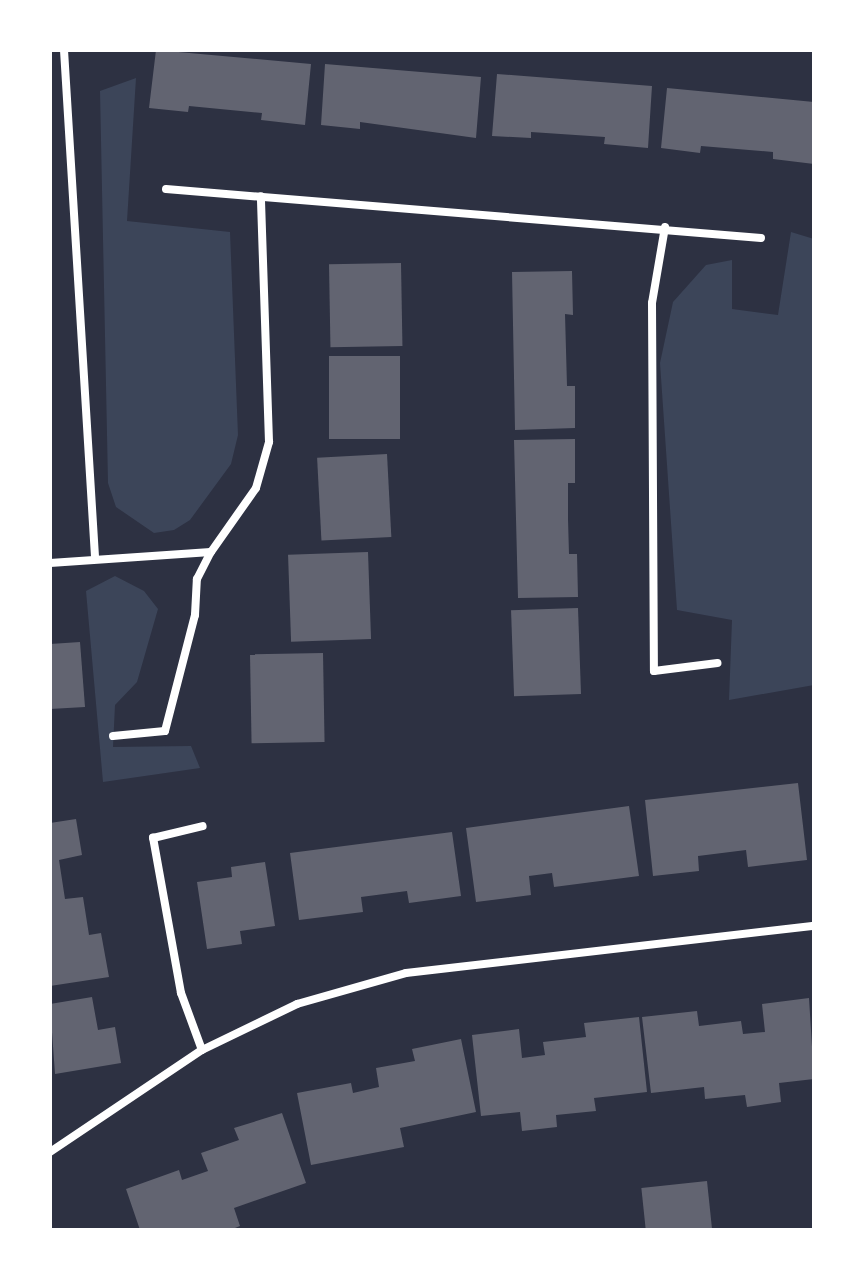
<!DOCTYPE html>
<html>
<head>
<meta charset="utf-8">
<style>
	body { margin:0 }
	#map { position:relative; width:864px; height:1280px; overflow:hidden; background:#2d3142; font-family:"IBM Plex Serif",serif }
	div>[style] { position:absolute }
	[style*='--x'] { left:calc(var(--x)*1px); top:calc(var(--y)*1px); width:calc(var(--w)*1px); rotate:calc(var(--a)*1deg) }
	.green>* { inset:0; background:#3c4559 }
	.building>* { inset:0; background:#626471; transform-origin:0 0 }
	.minor>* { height:8px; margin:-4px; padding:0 4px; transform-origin:4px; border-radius:4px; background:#fff }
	span { translate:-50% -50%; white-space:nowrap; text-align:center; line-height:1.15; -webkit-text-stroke:6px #fff; paint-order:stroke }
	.frame { position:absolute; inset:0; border:52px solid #fff; pointer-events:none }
</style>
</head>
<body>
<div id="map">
	<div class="green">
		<i style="clip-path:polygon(136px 78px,127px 221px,230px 232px,238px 435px,231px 464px,190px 520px,174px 530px,154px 533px,116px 507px,108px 483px,100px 91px)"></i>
		<i style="clip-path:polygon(791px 232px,814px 239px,814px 685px,729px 700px,732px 620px,677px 610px,660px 363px,673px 302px,706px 265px,732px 260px,732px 309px,778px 315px)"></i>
		<i style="clip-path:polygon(115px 576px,144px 591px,158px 609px,137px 682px,115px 705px,113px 747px,191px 746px,200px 768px,103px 782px,86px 591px)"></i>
	</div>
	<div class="building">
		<i style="clip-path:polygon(156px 50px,311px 64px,305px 125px,261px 120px,262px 113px,189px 106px,188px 112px,149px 108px)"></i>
		<i style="clip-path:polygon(325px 64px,481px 77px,476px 138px,360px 122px,360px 129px,321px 125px)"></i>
		<i style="clip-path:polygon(497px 74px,652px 86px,648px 148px,604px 144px,605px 137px,531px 132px,531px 138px,492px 136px)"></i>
		<i style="clip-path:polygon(667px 88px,814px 102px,814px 164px,773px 159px,773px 152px,701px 146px,700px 153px,661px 148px)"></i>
		<i style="left:401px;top:263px;width:83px;height:72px;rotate:89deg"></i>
		<i style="clip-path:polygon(572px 271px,573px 315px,565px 314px,567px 386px,575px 386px,575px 428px,515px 430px,512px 272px)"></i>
		<i style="left:400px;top:356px;width:83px;height:71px;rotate:90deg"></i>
		<i style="clip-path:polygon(575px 439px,575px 483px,568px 483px,568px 519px,569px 554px,577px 554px,578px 597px,518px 598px,514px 440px)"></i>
		<i style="left:387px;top:454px;width:83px;height:70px;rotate:87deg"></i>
		<i style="left:368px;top:552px;width:87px;height:80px;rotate:88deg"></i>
		<i style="left:578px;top:608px;width:86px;height:67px;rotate:88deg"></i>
		<i style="clip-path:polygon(80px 642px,85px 707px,50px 709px,50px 644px)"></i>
		<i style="left:323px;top:653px;width:89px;height:73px;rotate:89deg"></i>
		<i style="clip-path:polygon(798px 783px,807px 860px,748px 867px,746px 850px,698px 856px,699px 871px,653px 876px,645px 800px)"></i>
		<i style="clip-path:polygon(629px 806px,639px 876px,554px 887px,552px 873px,529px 876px,531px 895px,476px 902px,466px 828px)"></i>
		<i style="clip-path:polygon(76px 819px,82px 855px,59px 860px,65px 899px,83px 897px,89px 935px,101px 933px,109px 977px,50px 986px,50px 823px)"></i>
		<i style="clip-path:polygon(452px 832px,461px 896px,409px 903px,407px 891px,361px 897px,363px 912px,299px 920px,290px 853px)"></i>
		<i style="clip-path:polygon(265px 862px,275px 926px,240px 931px,242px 944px,207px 949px,197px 882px,232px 877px,231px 867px)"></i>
		<i style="clip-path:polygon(92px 997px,98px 1030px,115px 1027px,121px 1063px,55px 1074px,50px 1004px)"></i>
		<i style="clip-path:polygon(809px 998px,814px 1079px,779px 1083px,781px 1102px,747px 1107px,745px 1095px,705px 1099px,704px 1087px,651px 1093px,642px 1017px,697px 1011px,699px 1026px,741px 1021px,743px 1034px,765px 1032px,762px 1004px)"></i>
		<i style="clip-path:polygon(639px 1017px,647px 1092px,594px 1098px,596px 1111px,556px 1115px,557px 1127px,522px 1131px,520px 1112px,481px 1116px,472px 1035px,519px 1029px,522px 1058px,545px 1055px,543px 1042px,586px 1037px,584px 1023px)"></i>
		<i style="clip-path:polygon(461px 1039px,476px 1112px,400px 1128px,404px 1147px,311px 1165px,297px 1093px,351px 1083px,353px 1093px,379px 1087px,376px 1068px,415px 1061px,412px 1049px)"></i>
		<i style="clip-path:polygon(282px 1113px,306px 1183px,234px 1208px,240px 1226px,230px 1230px,140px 1230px,126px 1189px,179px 1170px,182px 1180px,208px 1171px,201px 1153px,239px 1140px,234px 1128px)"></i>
		<i style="left:707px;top:1181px;width:49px;height:66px;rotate:84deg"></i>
	</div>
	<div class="minor">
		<i style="--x:64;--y:50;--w:508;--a:86.5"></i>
		<i style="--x:166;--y:189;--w:597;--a:4.71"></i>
		<i style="--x:665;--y:227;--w:77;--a:99.7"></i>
		<i style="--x:652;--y:303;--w:368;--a:89.7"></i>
		<i style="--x:654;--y:671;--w:64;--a:-7.2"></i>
		<i style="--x:50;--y:563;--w:161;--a:-3.9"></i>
		<i style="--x:211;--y:552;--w:78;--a:-54.9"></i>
		<i style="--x:256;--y:488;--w:48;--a:-74.2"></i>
		<i style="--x:269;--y:442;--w:246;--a:-91.9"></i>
		<i style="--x:113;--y:736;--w:52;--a:-5.5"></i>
		<i style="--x:165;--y:731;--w:120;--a:-75.5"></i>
		<i style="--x:195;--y:615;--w:36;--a:-87"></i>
		<i style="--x:197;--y:579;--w:30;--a:-63"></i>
		<i style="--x:202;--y:1050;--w:61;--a:-110.2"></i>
		<i style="--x:181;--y:993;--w:158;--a:-100.2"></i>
		<i style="--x:153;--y:838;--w:51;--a:-13.5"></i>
		<i style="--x:50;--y:1152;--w:183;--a:-33.9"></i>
		<i style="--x:202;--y:1050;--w:106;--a:-25.8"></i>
		<i style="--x:297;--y:1004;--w:113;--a:-15.9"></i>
		<i style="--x:406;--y:973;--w:411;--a:-6.6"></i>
	</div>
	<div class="frame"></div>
</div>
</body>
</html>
